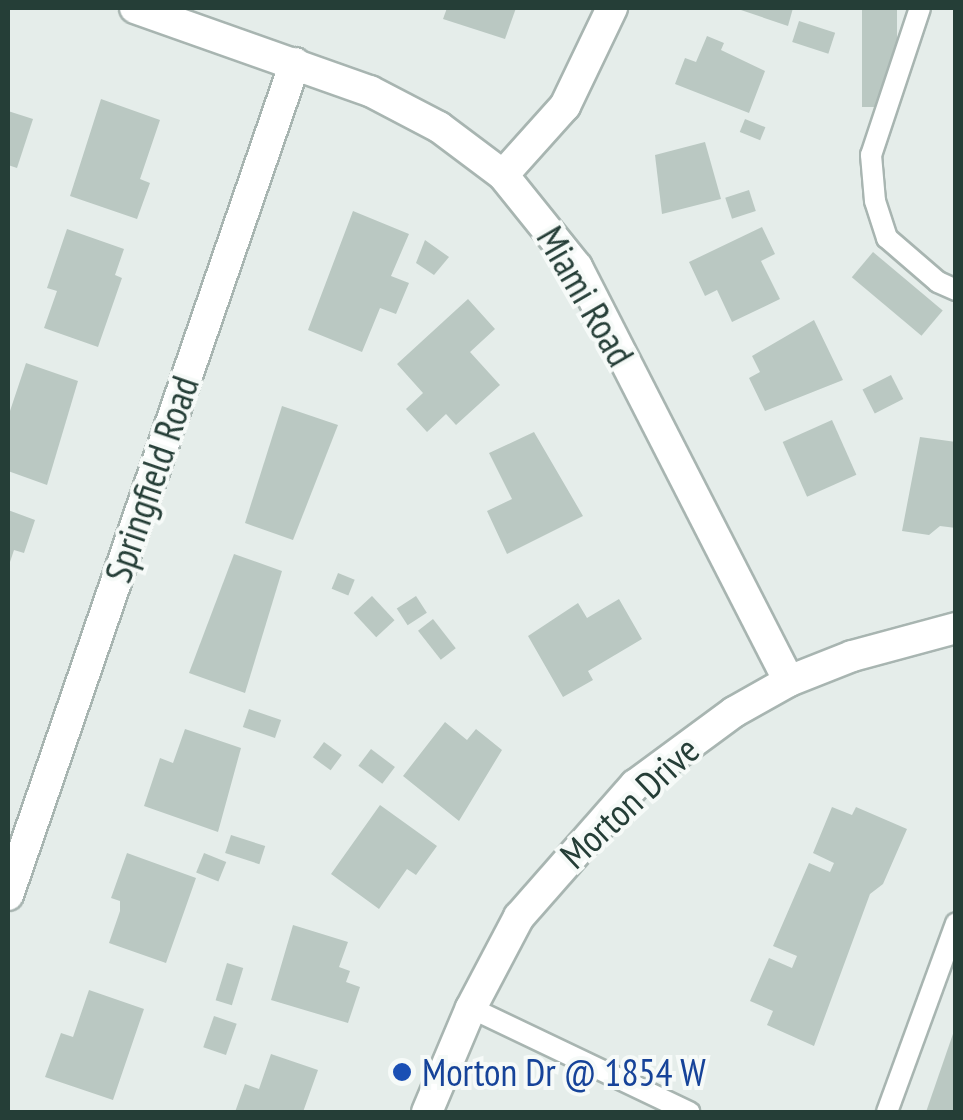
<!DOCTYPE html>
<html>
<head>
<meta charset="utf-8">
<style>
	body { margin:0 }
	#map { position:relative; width:963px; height:1120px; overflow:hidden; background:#e5edea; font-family:"PT Sans Narrow",sans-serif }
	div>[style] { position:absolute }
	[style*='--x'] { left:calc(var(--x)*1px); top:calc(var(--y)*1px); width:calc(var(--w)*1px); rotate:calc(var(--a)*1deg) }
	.building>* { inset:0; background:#bac8c2; transform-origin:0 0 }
	.roads { filter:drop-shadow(2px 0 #a8b5b1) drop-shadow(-2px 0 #a8b5b1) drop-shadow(0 2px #a8b5b1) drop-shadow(0 -2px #a8b5b1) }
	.service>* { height:20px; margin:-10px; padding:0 10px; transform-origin:10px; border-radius:10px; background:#fff }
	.minor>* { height:30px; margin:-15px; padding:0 15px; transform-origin:15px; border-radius:15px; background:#fff }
	.dots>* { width:28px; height:28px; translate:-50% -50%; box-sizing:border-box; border:5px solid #f6faf8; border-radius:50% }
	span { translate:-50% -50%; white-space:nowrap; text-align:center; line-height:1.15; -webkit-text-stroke:8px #f6faf8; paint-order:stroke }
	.street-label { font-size:38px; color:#253e37 }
	.transit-label { font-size:38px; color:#164399 }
	.left { translate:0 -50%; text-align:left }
	.frame { position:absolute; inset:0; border:10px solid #253e37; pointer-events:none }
</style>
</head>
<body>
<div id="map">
	<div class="building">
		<i style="clip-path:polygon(447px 8px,516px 8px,505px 39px,443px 19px)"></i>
		<i style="clip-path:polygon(735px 8px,793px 8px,788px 26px)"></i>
		<i style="left:862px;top:8px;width:35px;height:99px"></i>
		<i style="left:799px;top:21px;width:38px;height:22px;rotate:18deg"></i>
		<i style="clip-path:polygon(707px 36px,724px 43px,721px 50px,765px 71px,749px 113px,675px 84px,685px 58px,696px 62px)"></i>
		<i style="clip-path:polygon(101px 99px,160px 120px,140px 179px,150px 183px,137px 219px,70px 196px)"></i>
		<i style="clip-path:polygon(8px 111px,33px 119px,17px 168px,8px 165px)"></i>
		<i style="left:745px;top:119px;width:22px;height:14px;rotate:22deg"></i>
		<i style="clip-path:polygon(705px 142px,721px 199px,662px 214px,655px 155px)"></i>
		<i style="left:749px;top:190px;width:22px;height:25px;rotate:72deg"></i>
		<i style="clip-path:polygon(353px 211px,409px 234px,391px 276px,409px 283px,396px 314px,380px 308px,362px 352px,308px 330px)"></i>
		<i style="clip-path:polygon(762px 227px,775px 254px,761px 261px,780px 299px,732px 322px,717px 290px,705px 296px,689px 262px)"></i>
		<i style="clip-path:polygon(67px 229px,124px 249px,115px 275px,122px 278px,98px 347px,44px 328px,57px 291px,47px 288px)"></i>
		<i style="clip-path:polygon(425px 240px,449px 257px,434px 275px,416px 263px)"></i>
		<i style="left:873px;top:252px;width:91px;height:33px;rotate:40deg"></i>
		<i style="clip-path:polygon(468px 299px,495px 329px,470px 352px,500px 385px,456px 425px,446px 414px,427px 432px,406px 409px,423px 393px,397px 364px)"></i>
		<i style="clip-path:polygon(814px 320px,843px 380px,765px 411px,749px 378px,760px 372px,752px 356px)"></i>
		<i style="clip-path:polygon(26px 363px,78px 381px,47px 485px,8px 471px,8px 417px)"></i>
		<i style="left:891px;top:375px;width:27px;height:32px;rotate:63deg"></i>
		<i style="clip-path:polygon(282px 406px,338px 425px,293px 540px,245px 523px)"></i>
		<i style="left:832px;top:420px;width:60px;height:54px;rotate:66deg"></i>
		<i style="clip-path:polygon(534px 432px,583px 516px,507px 554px,487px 511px,512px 499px,489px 453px)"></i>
		<i style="clip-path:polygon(920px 437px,956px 442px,956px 528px,940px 526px,929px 535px,902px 531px)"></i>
		<i style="clip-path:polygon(8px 510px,35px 520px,24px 553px,14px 550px,8px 568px)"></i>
		<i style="clip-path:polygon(234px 554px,282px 571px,245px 693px,189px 673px)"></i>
		<i style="left:338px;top:573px;width:18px;height:17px;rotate:22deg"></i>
		<i style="left:372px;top:596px;width:33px;height:25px;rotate:47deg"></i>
		<i style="left:416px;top:596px;width:20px;height:23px;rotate:57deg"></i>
		<i style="clip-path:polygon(619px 599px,642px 639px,588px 671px,593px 680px,563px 697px,528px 636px,578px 603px,587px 618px)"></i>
		<i style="left:433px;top:619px;width:37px;height:19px;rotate:52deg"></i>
		<i style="left:249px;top:709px;width:34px;height:19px;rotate:19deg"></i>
		<i style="clip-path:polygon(445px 722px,467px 740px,476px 729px,502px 750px,459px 821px,403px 776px)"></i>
		<i style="clip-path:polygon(185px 729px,241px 748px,218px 832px,144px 806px,160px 758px,173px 763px)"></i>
		<i style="left:324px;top:742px;width:22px;height:19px;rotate:36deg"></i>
		<i style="left:371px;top:749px;width:30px;height:21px;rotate:37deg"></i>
		<i style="clip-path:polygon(380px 805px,437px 846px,416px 875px,407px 869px,379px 909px,331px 874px)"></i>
		<i style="clip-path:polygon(832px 807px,852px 815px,856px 807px,907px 829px,883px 884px,870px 894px,814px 1046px,767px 1025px,773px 1011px,750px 1001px,769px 958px,792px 968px,797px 956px,773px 946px,809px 863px,830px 872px,834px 863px,813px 853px)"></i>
		<i style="left:231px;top:835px;width:36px;height:19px;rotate:18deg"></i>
		<i style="clip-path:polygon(127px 853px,196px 878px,166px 963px,109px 943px,120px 911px,120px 901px,111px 898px)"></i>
		<i style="left:204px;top:853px;width:24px;height:21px;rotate:22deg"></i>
		<i style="clip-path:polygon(293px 925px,348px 942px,339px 967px,350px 971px,346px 982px,360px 987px,348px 1023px,271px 1000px)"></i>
		<i style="left:227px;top:963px;width:17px;height:39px;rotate:17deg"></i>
		<i style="clip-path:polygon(89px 990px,144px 1009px,113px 1100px,45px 1077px,61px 1033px,73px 1037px)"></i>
		<i style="left:214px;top:1016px;width:24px;height:33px;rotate:19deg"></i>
		<i style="clip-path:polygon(955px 1028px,956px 1112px,926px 1112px)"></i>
		<i style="clip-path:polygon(271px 1054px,318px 1070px,303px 1112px,235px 1112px,245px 1084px,259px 1089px)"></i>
	</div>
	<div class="roads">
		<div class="service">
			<i style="--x:920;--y:8;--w:155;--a:108.4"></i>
			<i style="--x:871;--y:155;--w:46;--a:85"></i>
			<i style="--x:875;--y:201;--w:39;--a:72"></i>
			<i style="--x:887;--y:238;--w:67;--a:40.8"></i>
			<i style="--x:938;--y:282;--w:20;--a:24"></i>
			<i style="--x:471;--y:1008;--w:242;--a:25.5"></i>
			<i style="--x:887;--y:1112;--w:201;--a:-69.9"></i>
		</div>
		<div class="minor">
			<i style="--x:135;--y:8;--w:249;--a:19.5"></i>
			<i style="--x:370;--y:91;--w:78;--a:27.6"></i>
			<i style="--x:439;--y:127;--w:80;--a:36.9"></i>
			<i style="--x:503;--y:175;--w:118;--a:51.2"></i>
			<i style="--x:577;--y:267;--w:465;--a:62.9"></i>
			<i style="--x:503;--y:175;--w:93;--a:-48.1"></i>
			<i style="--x:565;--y:106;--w:109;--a:-64.4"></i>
			<i style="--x:8;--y:895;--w:880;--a:-70.97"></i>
			<i style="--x:427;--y:1112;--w:113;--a:-67.1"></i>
			<i style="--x:471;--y:1008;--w:103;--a:-62.2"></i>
			<i style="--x:519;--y:917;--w:176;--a:-48.7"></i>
			<i style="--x:635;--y:785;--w:123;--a:-36.4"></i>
			<i style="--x:734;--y:712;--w:63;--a:-29.4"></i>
			<i style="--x:789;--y:681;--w:68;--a:-21.6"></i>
			<i style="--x:852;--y:656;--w:108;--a:-15.1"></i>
		</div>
	</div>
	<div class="dots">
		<i style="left:402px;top:1072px;background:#1a4fb4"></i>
	</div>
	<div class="street-label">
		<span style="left:586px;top:296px;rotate:60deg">Miami Road</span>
		<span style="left:151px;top:479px;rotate:-71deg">Springfield Road</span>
		<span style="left:629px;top:802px;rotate:-43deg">Morton Drive</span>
	</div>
	<div class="transit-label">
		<span class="left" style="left:422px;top:1072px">Morton Dr @ 1854 W</span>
	</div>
	<div class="frame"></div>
</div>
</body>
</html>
